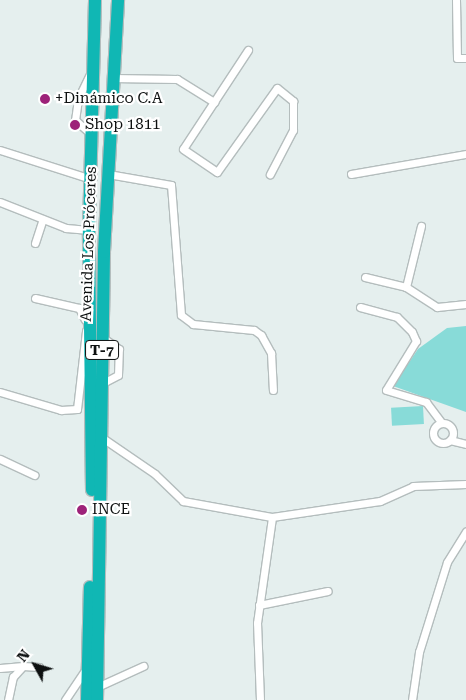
<!DOCTYPE html>
<html>
<head>
<meta charset="utf-8">
<style>
	body { margin:0 }
	#map { position:relative; width:466px; height:700px; overflow:hidden; background:#e5efee; font-family:"Roboto Serif",serif }
	div>[style] { position:absolute }
	[style*='--x'] { left:calc(var(--x)*1px); top:calc(var(--y)*1px); width:calc(var(--w)*1px); rotate:calc(var(--a)*1deg) }
	.green>* { inset:0; background:#88dbd8; transform-origin:0 0 }
	.roads { filter:drop-shadow(1px 0 #b4bdbd) drop-shadow(-1px 0 #b4bdbd) drop-shadow(0 1px #b4bdbd) drop-shadow(0 -1px #b4bdbd) }
	.street>* { height:7px; margin:-3.5px; padding:0 3.5px; transform-origin:3.5px; border-radius:3.5px; background:#fff }
	.street>.ring { margin:-3.5px; padding:0; box-sizing:content-box; background:none; border:7px solid #fff; border-radius:50% }
	.highway>* { height:12px; margin:-6px; padding:0 6px; transform-origin:6px; border-radius:6px; background:#10b7b4 }
	.dots>* { width:14px; height:14px; translate:-50% -50%; box-sizing:border-box; border:2px solid #fff; border-radius:50% }
	span { translate:-50% -50%; white-space:nowrap; text-align:center; line-height:1.15; -webkit-text-stroke:4.5px #fff; paint-order:stroke }
	.shield-label span { padding:1px 4px; background:#fff; border:1px solid; border-radius:4px; -webkit-text-stroke-width:0 }
	.shield-label { font-size:14px; color:#0d1010; font-weight:700 }
	.poi-label { font-size:15px; color:#0d1010 }
	.left { translate:0 -50%; text-align:left }
	.street-label { font-size:15px; color:#0d1010 }
	.north { position:absolute; left:10px; top:640px; width:50px; height:50px; -webkit-text-stroke:4px #fff; paint-order:stroke; rotate:309deg; font-size:14px; font-weight:700; line-height:20px; text-align:center; color:#0d1010 }
	.north::after { content:''; display:block; margin:auto; width:18px; height:22px; background:#0d1010; clip-path:polygon(50% 0,100% 100%,50% 72%,0 100%) }
</style>
</head>
<body>
<div id="map">
	<div class="green">
		<i style="clip-path:polygon(466px 326px,466px 412px,393px 386px,418px 349px,447px 328px)"></i>
		<i style="left:423px;top:406px;width:18px;height:32px;rotate:87deg"></i>
	</div>
	<div class="roads">
		<div class="street">
			<i style="--x:456;--y:0;--w:58;--a:89"></i>
			<i style="--x:457;--y:58;--w:9;--a:0"></i>
			<i style="--x:248;--y:50;--w:118;--a:123.3"></i>
			<i style="--x:183;--y:149;--w:41;--a:34.1"></i>
			<i style="--x:217;--y:172;--w:103;--a:-54.5"></i>
			<i style="--x:277;--y:88;--w:21;--a:39"></i>
			<i style="--x:293;--y:101;--w:29;--a:90"></i>
			<i style="--x:293;--y:130;--w:50;--a:117.6"></i>
			<i style="--x:90;--y:74;--w:28;--a:116"></i>
			<i style="--x:78;--y:99;--w:21;--a:98"></i>
			<i style="--x:75;--y:120;--w:21;--a:41"></i>
			<i style="--x:112;--y:78;--w:65;--a:0.9"></i>
			<i style="--x:177;--y:79;--w:44;--a:31.9"></i>
			<i style="--x:0;--y:150;--w:96;--a:17.7"></i>
			<i style="--x:108;--y:174;--w:64;--a:9.9"></i>
			<i style="--x:171;--y:185;--w:130;--a:85.6"></i>
			<i style="--x:181;--y:315;--w:15;--a:37"></i>
			<i style="--x:193;--y:324;--w:61;--a:5.6"></i>
			<i style="--x:254;--y:330;--w:9;--a:36"></i>
			<i style="--x:261;--y:335;--w:21;--a:61"></i>
			<i style="--x:271;--y:353;--w:37;--a:87"></i>
			<i style="--x:351;--y:174;--w:117;--a:-9.9"></i>
			<i style="--x:0;--y:202;--w:71;--a:21.5"></i>
			<i style="--x:66;--y:228;--w:23;--a:5"></i>
			<i style="--x:35;--y:243;--w:25;--a:-72"></i>
			<i style="--x:365;--y:277;--w:42;--a:13.7"></i>
			<i style="--x:406;--y:287;--w:37;--a:33"></i>
			<i style="--x:437;--y:307;--w:29;--a:-6"></i>
			<i style="--x:406;--y:287;--w:63;--a:-76.2"></i>
			<i style="--x:35;--y:298;--w:45;--a:12.8"></i>
			<i style="--x:79;--y:308;--w:13;--a:63"></i>
			<i style="--x:360;--y:307;--w:38;--a:15"></i>
			<i style="--x:397;--y:317;--w:21;--a:45"></i>
			<i style="--x:412;--y:332;--w:10;--a:66"></i>
			<i style="--x:416;--y:341;--w:57;--a:121.5"></i>
			<i style="--x:386;--y:390;--w:42;--a:16.7"></i>
			<i style="--x:426;--y:402;--w:26;--a:53"></i>
			<i style="--x:101;--y:384;--w:19;--a:-28"></i>
			<i style="--x:118;--y:375;--w:26;--a:-88"></i>
			<i style="--x:119;--y:349;--w:21;--a:-145"></i>
			<i style="--x:0;--y:392;--w:64;--a:16.4"></i>
			<i style="--x:61;--y:410;--w:16;--a:-4"></i>
			<i style="--x:77;--y:409;--w:79;--a:-83.4"></i>
			<i class="ring" style="left:433px;top:423px;width:13px;height:13px"></i>
			<i style="--x:101;--y:437;--w:65;--a:34.4"></i>
			<i style="--x:155;--y:474;--w:39;--a:44"></i>
			<i style="--x:183;--y:501;--w:90;--a:10.2"></i>
			<i style="--x:272;--y:517;--w:109;--a:-8.4"></i>
			<i style="--x:380;--y:501;--w:36;--a:-24"></i>
			<i style="--x:413;--y:486;--w:53;--a:-2.2"></i>
			<i style="--x:450;--y:440;--w:16;--a:14"></i>
			<i style="--x:0;--y:459;--w:38;--a:25"></i>
			<i style="--x:259;--y:605;--w:70;--a:-11.5"></i>
			<i style="--x:0;--y:668;--w:23;--a:-5"></i>
			<i style="--x:97;--y:687;--w:51;--a:-24.5"></i>
			<i style="--x:8;--y:700;--w:24;--a:-78"></i>
			<i style="--x:13;--y:677;--w:15;--a:-48"></i>
			<i style="--x:23;--y:666;--w:16;--a:4"></i>
			<i style="--x:65;--y:700;--w:37;--a:-56"></i>
			<i style="--x:260;--y:700;--w:77;--a:-92.2"></i>
			<i style="--x:257;--y:623;--w:107;--a:-81.9"></i>
			<i style="--x:412;--y:700;--w:49;--a:-81.7"></i>
			<i style="--x:419;--y:652;--w:94;--a:-72.7"></i>
			<i style="--x:447;--y:562;--w:36;--a:-58"></i>
		</div>
		<div class="highway">
			<i style="--x:92;--y:490;--w:260;--a:-90.7"></i>
			<i style="--x:89;--y:230;--w:230;--a:-88.5"></i>
			<i style="--x:87;--y:700;--w:113;--a:-88.5"></i>
			<i style="--x:97;--y:700;--w:448;--a:-89.1"></i>
			<i style="--x:104;--y:252;--w:252;--a:-86.8"></i>
		</div>
	</div>
	<div class="dots">
		<i style="left:45px;top:99px;background:#9d2279"></i>
		<i style="left:75px;top:125px;background:#9d2279"></i>
		<i style="left:82px;top:510px;background:#9d2279"></i>
	</div>
	<div class="shield-label">
		<span style="left:102px;top:350px">T-7</span>
	</div>
	<div class="poi-label">
		<span class="left" style="left:55px;top:99px">+Dinámico C.A</span>
		<span class="left" style="left:85px;top:125px">Shop 1811</span>
		<span class="left" style="left:92px;top:510px">INCE</span>
	</div>
	<div class="street-label">
		<span style="left:89px;top:244px;rotate:-88deg">Avenida Los Próceres</span>
	</div>
	<div class="north">N</div>
</div>
</body>
</html>
